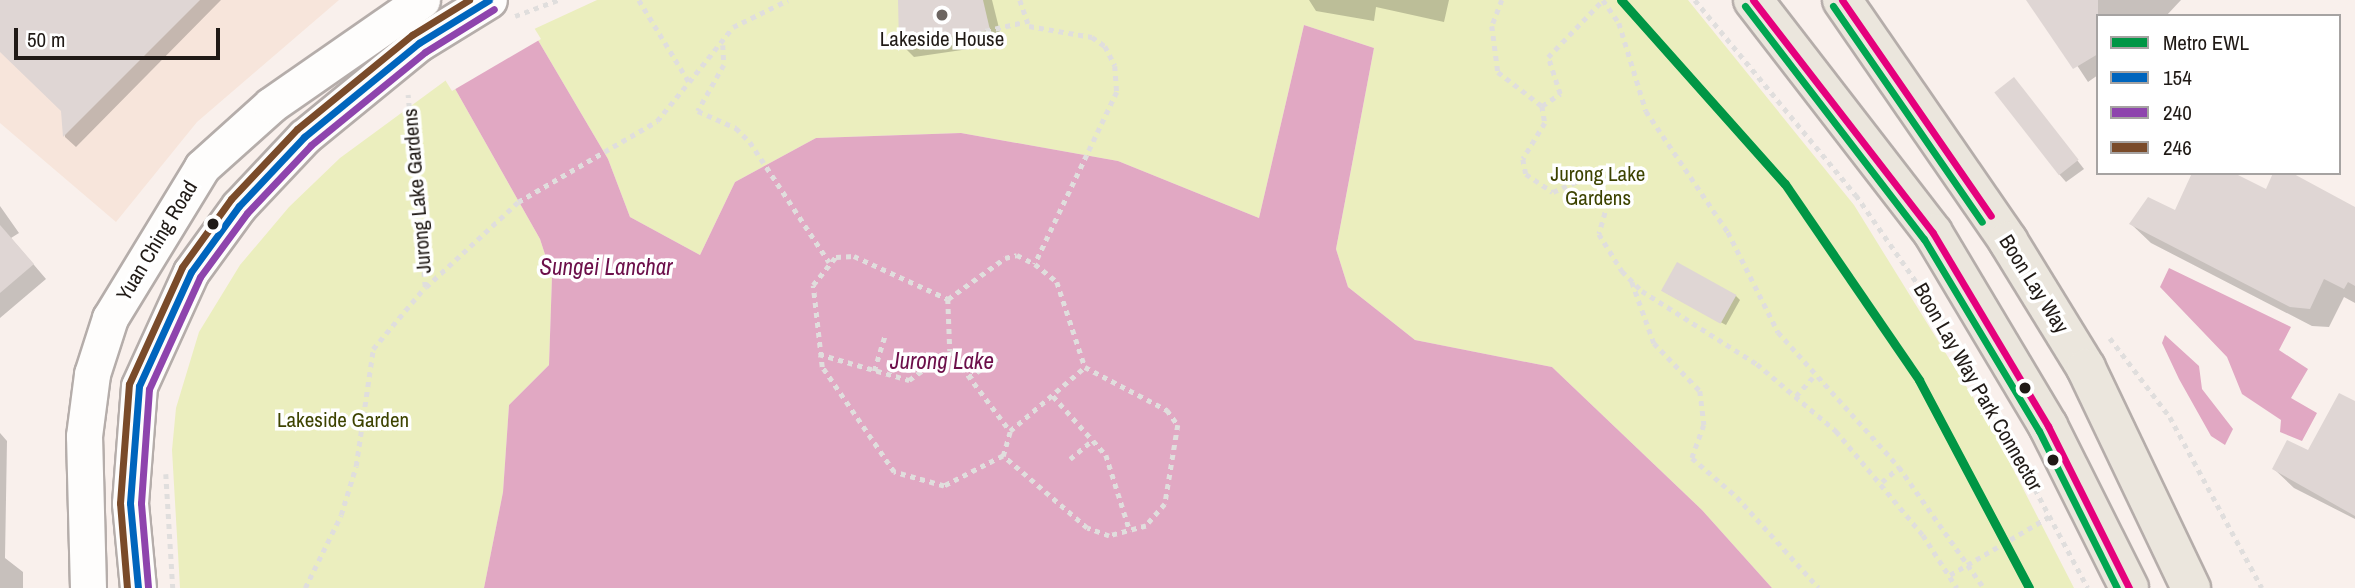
<!DOCTYPE html>
<html>
<head>
<meta charset="utf-8">
<style>
	body { margin:0 }
	#map { position:relative; width:2355px; height:588px; overflow:hidden; background:#f9f0ec; font-family:"Archivo Narrow",sans-serif }
	div>[style] { position:absolute }
	[style*='--x'] { left:calc(var(--x)*1px); top:calc(var(--y)*1px); width:calc(var(--w)*1px); rotate:calc(var(--a)*1deg) }
	.built>* { inset:0; background:#f7e5db }
	.green>* { inset:0; background:#ebeebe }
	.water>* { inset:0; background:#e1a8c3 }
	.pier>* { inset:0; background:#f9f0ec }
	.shadow>* { inset:0; background:#0003 }
	.building>* { inset:0; background:#dfd6d4; transform-origin:0 0 }
	.path>* { height:4.5px; margin-top:-2.25px; transform-origin:0; background:repeating-linear-gradient(90deg,#e0dedd 0 5px,transparent 0 10px) }
	.roads { filter:drop-shadow(2px 0 #b5adaa) drop-shadow(-2px 0 #b5adaa) drop-shadow(0 2px #b5adaa) drop-shadow(0 -2px #b5adaa) }
	.minor>* { height:35px; margin:-17.5px; padding:0 17.5px; transform-origin:17.5px; border-radius:17.5px; background:#fefdfc }
	.major>* { height:38px; margin:-19px; padding:0 19px; transform-origin:19px; border-radius:19px; background:#ebe6dd }
	.bus-1>* { height:7px; margin:-3.5px; padding:0 3.5px; transform-origin:3.5px; border-radius:3.5px; background:#0065bd }
	.bus-2>* { height:7px; margin:-3.5px; padding:0 3.5px; transform-origin:3.5px; border-radius:3.5px; background:#8e44ad }
	.bus-3>* { height:7px; margin:-3.5px; padding:0 3.5px; transform-origin:3.5px; border-radius:3.5px; background:#7a4b2a }
	.bus-4>* { height:7px; margin:-3.5px; padding:0 3.5px; transform-origin:3.5px; border-radius:3.5px; background:#e5007d }
	.bus-5>* { height:7px; margin:-3.5px; padding:0 3.5px; transform-origin:3.5px; border-radius:3.5px; background:#00a651 }
	.metro-1>* { height:9px; margin:-4.5px; padding:0 4.5px; transform-origin:4.5px; border-radius:4.5px; background:#009645 }
	.dots>* { width:19px; height:19px; translate:-50% -50%; box-sizing:border-box; border:4px solid #fff; border-radius:50% }
	span { translate:-50% -50%; white-space:nowrap; text-align:center; line-height:1.15; -webkit-text-stroke:7px #fff; paint-order:stroke }
	.poi-label { font-size:21px; color:#201a16 }
	.park-label { font-size:21px; color:#3d4300 }
	.street-label { font-size:21px; color:#201a16 }
	.water-label { font-size:23px; color:#6c0f4a; font-style:italic }
	.legend { position:absolute; left:2096px; top:14px; width:245px; height:161px; box-sizing:border-box; background:#fff; border:2px solid #a6a3a2; margin:0; padding:9px 12px; list-style:none; font-size:21px; color:#201a16 }
	.legend li { display:flex; align-items:center; gap:14px; height:35px }
	.legend b { width:35px; border:2px solid #a6a3a2 }
	.scale { position:absolute; left:14px; top:28px; width:206px; height:32px; box-sizing:border-box; border:4px solid #201a16; border-top:0; padding-left:9px; font-size:21px; line-height:24px; white-space:nowrap; color:#201a16; -webkit-text-stroke:5px #fff; paint-order:stroke }
</style>
</head>
<body>
<div id="map">
	<div class="built">
		<i style="clip-path:polygon(0 0,339px 0,197px 122px,116px 222px,0 123px)"></i>
	</div>
	<div class="green">
		<i style="clip-path:polygon(597px 0,1688px 0,1854px 205px,1992px 428px,2074px 588px,1772px 588px,1702px 510px,1552px 367px,1415px 340px,1348px 287px,1336px 249px,1374px 48px,1304px 25px,1259px 218px,1118px 161px,961px 133px,816px 138px,735px 182px,700px 255px,630px 217px,608px 159px,532px 30px)"></i>
		<i style="clip-path:polygon(449px 78px,540px 239px,552px 276px,549px 365px,509px 405px,503px 492px,484px 588px,180px 588px,172px 450px,176px 408px,199px 332px,240px 265px,289px 207px,340px 158px)"></i>
	</div>
	<div class="water">
		<i style="clip-path:polygon(1304px 25px,1374px 48px,1336px 249px,1348px 287px,1415px 340px,1552px 367px,1702px 510px,1772px 588px,484px 588px,503px 492px,509px 405px,549px 365px,552px 276px,540px 239px,449px 78px,532px 30px,608px 159px,630px 217px,700px 255px,735px 182px,816px 138px,961px 133px,1118px 161px,1259px 218px)"></i>
		<i style="clip-path:polygon(2169px 268px,2291px 327px,2279px 350px,2308px 369px,2291px 398px,2317px 413px,2302px 441px,2280px 432px,2281px 420px,2242px 394px,2227px 357px,2160px 287px)"></i>
		<i style="clip-path:polygon(2165px 335px,2199px 366px,2202px 389px,2233px 429px,2225px 445px,2211px 436px,2179px 379px,2162px 343px)"></i>
	</div>
	<div class="pier">
		<i style="clip-path:polygon(396px 0,517px 0,541px 39px,452px 91px)"></i>
	</div>
	<div class="shadow">
		<i style="clip-path:polygon(0 0,221px 0,76px 147px,65px 137px,63px 111px,0 49px)"></i>
		<i style="clip-path:polygon(900px 0,992px 0,1003px 44px,914px 57px,900px 43px)"></i>
		<i style="clip-path:polygon(1309px 0,1449px 0,1444px 22px,1376px 7px,1374px 21px,1316px 11px)"></i>
		<i style="clip-path:polygon(2034px 0,2181px 0,2166px 16px,2098px 16px,2098px 75px,2088px 82px)"></i>
		<i style="clip-path:polygon(2014px 79px,2084px 169px,2066px 182px,2059px 174px)"></i>
		<i style="clip-path:polygon(2267px 191px,2355px 208px,2355px 303px,2344px 297px,2329px 327px,2312px 326px,2151px 243px,2131px 224px)"></i>
		<i style="clip-path:polygon(0 206px,19px 233px,11px 238px,46px 279px,0 318px)"></i>
		<i style="clip-path:polygon(1668px 294px,1736px 296px,1740px 300px,1726px 325px)"></i>
		<i style="clip-path:polygon(2355px 405px,2355px 519px,2294px 488px,2274px 469px,2309px 453px)"></i>
		<i style="clip-path:polygon(0 433px,7px 441px,5px 558px,23px 572px,23px 588px,0 588px)"></i>
	</div>
	<div class="building">
		<i style="clip-path:polygon(0 0,200px 0,63px 137px,61px 111px,0 52px)"></i>
		<i style="clip-path:polygon(898px 0,983px 0,990px 30px,899px 44px)"></i>
		<i style="clip-path:polygon(2026px 0,2098px 0,2098px 54px,2073px 69px)"></i>
		<i style="left:2014px;top:77px;width:105px;height:25px;rotate:52deg"></i>
		<i style="clip-path:polygon(2192px 173px,2234px 173px,2266px 189px,2273px 173px,2292px 173px,2355px 207px,2355px 286px,2348px 282px,2344px 289px,2324px 279px,2310px 309px,2290px 307px,2129px 224px,2148px 197px,2175px 210px)"></i>
		<i style="clip-path:polygon(0 225px,34px 264px,0 293px)"></i>
		<i style="left:1677px;top:262px;width:68px;height:33px;rotate:29deg"></i>
		<i style="clip-path:polygon(2339px 393px,2355px 401px,2355px 516px,2272px 469px,2287px 440px,2308px 450px)"></i>
	</div>
	<div class="path">
		<i style="--x:639;--y:0;--w:96;--a:58.6"></i>
		<i style="--x:689;--y:82;--w:70;--a:-51.3"></i>
		<i style="--x:733;--y:27;--w:61;--a:-26.1"></i>
		<i style="--x:1020;--y:0;--w:28;--a:71"></i>
		<i style="--x:1029;--y:26;--w:64;--a:9.9"></i>
		<i style="--x:1092;--y:37;--w:16;--a:35"></i>
		<i style="--x:1105;--y:46;--w:22;--a:63"></i>
		<i style="--x:1115;--y:66;--w:26;--a:86"></i>
		<i style="--x:1117;--y:92;--w:191;--a:115.5"></i>
		<i style="--x:1035;--y:264;--w:28;--a:39"></i>
		<i style="--x:1057;--y:282;--w:89;--a:71.8"></i>
		<i style="--x:1085;--y:367;--w:93;--a:27.7"></i>
		<i style="--x:1167;--y:410;--w:19;--a:54"></i>
		<i style="--x:1178;--y:425;--w:80;--a:99.3"></i>
		<i style="--x:1165;--y:504;--w:29;--a:131"></i>
		<i style="--x:1146;--y:526;--w:38;--a:165"></i>
		<i style="--x:1109;--y:536;--w:23;--a:-160"></i>
		<i style="--x:1087;--y:528;--w:111;--a:-139.4"></i>
		<i style="--x:1003;--y:456;--w:66;--a:153"></i>
		<i style="--x:944;--y:486;--w:52;--a:-164.4"></i>
		<i style="--x:894;--y:472;--w:127;--a:-124.4"></i>
		<i style="--x:822;--y:367;--w:82;--a:-96.3"></i>
		<i style="--x:813;--y:285;--w:36;--a:-51"></i>
		<i style="--x:836;--y:257;--w:18;--a:-3"></i>
		<i style="--x:854;--y:256;--w:103;--a:24.6"></i>
		<i style="--x:948;--y:299;--w:70;--a:-35.7"></i>
		<i style="--x:1005;--y:258;--w:12;--a:-14"></i>
		<i style="--x:1017;--y:255;--w:20;--a:27"></i>
		<i style="--x:1502;--y:0;--w:28;--a:111"></i>
		<i style="--x:1492;--y:26;--w:46;--a:82.6"></i>
		<i style="--x:1498;--y:72;--w:56;--a:37.7"></i>
		<i style="--x:1542;--y:106;--w:17;--a:80"></i>
		<i style="--x:1545;--y:123;--w:42;--a:121.4"></i>
		<i style="--x:1523;--y:159;--w:15;--a:79"></i>
		<i style="--x:1526;--y:174;--w:32;--a:34"></i>
		<i style="--x:1553;--y:192;--w:34;--a:-24"></i>
		<i style="--x:1584;--y:178;--w:14;--a:8"></i>
		<i style="--x:1598;--y:180;--w:25;--a:67"></i>
		<i style="--x:1608;--y:203;--w:32;--a:106"></i>
		<i style="--x:1599;--y:234;--w:44;--a:58.1"></i>
		<i style="--x:1622;--y:271;--w:28;--a:45"></i>
		<i style="--x:1642;--y:291;--w:136;--a:32.4"></i>
		<i style="--x:1757;--y:364;--w:104;--a:40.3"></i>
		<i style="--x:1836;--y:431;--w:136;--a:50.1"></i>
		<i style="--x:1923;--y:535;--w:63;--a:57.3"></i>
		<i style="--x:1603;--y:0;--w:28;--a:55"></i>
		<i style="--x:1619;--y:23;--w:92;--a:72.9"></i>
		<i style="--x:1646;--y:111;--w:146;--a:55.9"></i>
		<i style="--x:1728;--y:232;--w:112;--a:63.4"></i>
		<i style="--x:1778;--y:332;--w:181;--a:48.1"></i>
		<i style="--x:1899;--y:467;--w:148;--a:54.9"></i>
		<i style="--x:1695;--y:0;--w:253;--a:50.5"></i>
		<i style="--x:1856;--y:195;--w:156;--a:55.2"></i>
		<i style="--x:515;--y:16;--w:46;--a:-20.4"></i>
		<i style="--x:976;--y:33;--w:49;--a:-12.9"></i>
		<i style="--x:723;--y:45;--w:20;--a:87"></i>
		<i style="--x:724;--y:65;--w:53;--a:119.5"></i>
		<i style="--x:698;--y:111;--w:42;--a:24.1"></i>
		<i style="--x:736;--y:128;--w:20;--a:45"></i>
		<i style="--x:750;--y:142;--w:144;--a:56.6"></i>
		<i style="--x:1542;--y:106;--w:22;--a:-34"></i>
		<i style="--x:1560;--y:94;--w:39;--a:-108"></i>
		<i style="--x:1548;--y:57;--w:79;--a:-46"></i>
		<i style="--x:1632;--y:282;--w:65;--a:70.2"></i>
		<i style="--x:1654;--y:343;--w:66;--a:46.2"></i>
		<i style="--x:1700;--y:391;--w:34;--a:83"></i>
		<i style="--x:1704;--y:425;--w:35;--a:110"></i>
		<i style="--x:1692;--y:458;--w:60;--a:40.9"></i>
		<i style="--x:1737;--y:497;--w:122;--a:48"></i>
		<i style="--x:426;--y:287;--w:125;--a:-42.7"></i>
		<i style="--x:518;--y:202;--w:161;--a:-30.2"></i>
		<i style="--x:657;--y:121;--w:50;--a:-50.6"></i>
		<i style="--x:948;--y:299;--w:52;--a:87.8"></i>
		<i style="--x:2110;--y:338;--w:99;--a:52.8"></i>
		<i style="--x:2170;--y:417;--w:194;--a:61.7"></i>
		<i style="--x:1955;--y:339;--w:282;--a:61.9"></i>
		<i style="--x:819;--y:354;--w:94;--a:16.1"></i>
		<i style="--x:909;--y:380;--w:50;--a:-35.3"></i>
		<i style="--x:950;--y:351;--w:100;--a:53.1"></i>
		<i style="--x:1010;--y:431;--w:99;--a:-40.5"></i>
		<i style="--x:874;--y:371;--w:39;--a:-73"></i>
		<i style="--x:968;--y:378;--w:36;--a:-34"></i>
		<i style="--x:1053;--y:396;--w:79;--a:48.1"></i>
		<i style="--x:1106;--y:455;--w:80;--a:72.5"></i>
		<i style="--x:1796;--y:396;--w:25;--a:-48"></i>
		<i style="--x:1003;--y:456;--w:26;--a:-74"></i>
		<i style="--x:1070;--y:459;--w:30;--a:-40"></i>
		<i style="--x:166;--y:474;--w:114;--a:86.5"></i>
		<i style="--x:1882;--y:482;--w:23;--a:-41"></i>
		<i style="--x:1950;--y:575;--w:118;--a:-30.5"></i>
		<i style="--x:305;--y:588;--w:81;--a:-63.7"></i>
		<i style="--x:341;--y:515;--w:51;--a:-73"></i>
		<i style="--x:356;--y:466;--w:118;--a:-81.7"></i>
		<i style="--x:373;--y:349;--w:81;--a:-50"></i>
		<i style="--x:425;--y:287;--w:193;--a:-95.1"></i>
	</div>
	<div class="roads">
		<div class="minor">
			<i style="--x:88;--y:588;--w:152;--a:-91.5"></i>
			<i style="--x:84;--y:436;--w:63;--a:-82.6"></i>
			<i style="--x:92;--y:374;--w:59;--a:-72.2"></i>
			<i style="--x:110;--y:318;--w:177;--a:-58.6"></i>
			<i style="--x:202;--y:167;--w:93;--a:-41.9"></i>
			<i style="--x:271;--y:105;--w:184;--a:-34.8"></i>
			<i style="--x:138;--y:588;--w:85;--a:-95.4"></i>
			<i style="--x:130;--y:503;--w:117;--a:-85.6"></i>
			<i style="--x:139;--y:386;--w:125;--a:-65.5"></i>
			<i style="--x:191;--y:272;--w:82;--a:-54"></i>
			<i style="--x:239;--y:206;--w:95;--a:-46.7"></i>
			<i style="--x:304;--y:137;--w:149;--a:-39.3"></i>
			<i style="--x:419;--y:43;--w:82;--a:-31.6"></i>
		</div>
		<div class="major">
			<i style="--x:1753;--y:0;--w:294;--a:52.3"></i>
			<i style="--x:1933;--y:233;--w:225;--a:59.2"></i>
			<i style="--x:2048;--y:426;--w:181;--a:63.4"></i>
			<i style="--x:1842;--y:0;--w:293;--a:55.4"></i>
			<i style="--x:2008;--y:241;--w:149;--a:58.4"></i>
			<i style="--x:2086;--y:368;--w:244;--a:64.5"></i>
		</div>
	</div>
	<div class="bus-1">
		<i style="--x:138;--y:588;--w:85;--a:-95.4"></i>
		<i style="--x:130;--y:503;--w:117;--a:-85.6"></i>
		<i style="--x:139;--y:386;--w:125;--a:-65.5"></i>
		<i style="--x:191;--y:272;--w:82;--a:-54"></i>
		<i style="--x:239;--y:206;--w:95;--a:-46.7"></i>
		<i style="--x:304;--y:137;--w:149;--a:-39.3"></i>
		<i style="--x:419;--y:43;--w:82;--a:-31.6"></i>
	</div>
	<div class="bus-2">
		<i style="--x:148;--y:587;--w:84;--a:-94.8"></i>
		<i style="--x:141;--y:503;--w:114;--a:-86"></i>
		<i style="--x:149;--y:389;--w:123;--a:-65.5"></i>
		<i style="--x:200;--y:277;--w:79;--a:-53.7"></i>
		<i style="--x:247;--y:213;--w:93;--a:-46.7"></i>
		<i style="--x:311;--y:145;--w:147;--a:-39.2"></i>
		<i style="--x:425;--y:52;--w:81;--a:-31.9"></i>
	</div>
	<div class="bus-3">
		<i style="--x:127;--y:588;--w:85;--a:-94.7"></i>
		<i style="--x:120;--y:503;--w:119;--a:-85.7"></i>
		<i style="--x:129;--y:384;--w:128;--a:-65.6"></i>
		<i style="--x:182;--y:267;--w:84;--a:-54.2"></i>
		<i style="--x:231;--y:199;--w:96;--a:-46.7"></i>
		<i style="--x:297;--y:129;--w:149;--a:-39.3"></i>
		<i style="--x:412;--y:35;--w:67;--a:-31.6"></i>
	</div>
	<div class="bus-4">
		<i style="--x:1753;--y:0;--w:294;--a:52.3"></i>
		<i style="--x:1933;--y:233;--w:225;--a:59.2"></i>
		<i style="--x:2048;--y:426;--w:181;--a:63.4"></i>
		<i style="--x:1842;--y:0;--w:262;--a:55.4"></i>
	</div>
	<div class="bus-5">
		<i style="--x:1745;--y:6;--w:294;--a:52.5"></i>
		<i style="--x:1924;--y:239;--w:224;--a:59.1"></i>
		<i style="--x:2039;--y:431;--w:175;--a:63.6"></i>
		<i style="--x:1833;--y:6;--w:262;--a:55.4"></i>
	</div>
	<div class="metro-1">
		<i style="--x:1621;--y:0;--w:246;--a:48.3"></i>
		<i style="--x:1785;--y:184;--w:237;--a:55.6"></i>
		<i style="--x:1919;--y:380;--w:235;--a:62.1"></i>
	</div>
	<div class="dots">
		<i style="left:942px;top:15px;background:#6c6561"></i>
		<i style="left:213px;top:224px;background:#201a16"></i>
		<i style="left:2025px;top:388px;background:#201a16"></i>
		<i style="left:2053px;top:460px;background:#201a16"></i>
	</div>
	<div class="poi-label">
		<span style="left:942px;top:39px">Lakeside House</span>
	</div>
	<div class="park-label">
		<span style="left:1598px;top:186px">Jurong Lake<br>Gardens</span>
		<span style="left:343px;top:420px">Lakeside Garden</span>
	</div>
	<div class="street-label">
		<span style="left:417px;top:191px;rotate:-95deg">Jurong Lake Gardens</span>
		<span style="left:157px;top:241px;rotate:-59deg">Yuan Ching Road</span>
		<span style="left:2034px;top:284px;rotate:58deg">Boon Lay Way</span>
		<span style="left:1978px;top:387px;rotate:60deg">Boon Lay Way Park Connector</span>
	</div>
	<div class="water-label">
		<span style="left:606px;top:267px">Sungei Lanchar</span>
		<span style="left:942px;top:361px">Jurong Lake</span>
	</div>
	<ul class="legend">
	<li><b style="height:9px;background:#009645"></b>Metro EWL</li>
	<li><b style="height:9px;background:#0065bd"></b>154</li>
	<li><b style="height:9px;background:#8e44ad"></b>240</li>
	<li><b style="height:9px;background:#7a4b2a"></b>246</li>
	</ul>
	<div class="scale">50 m</div>
</div>
</body>
</html>
